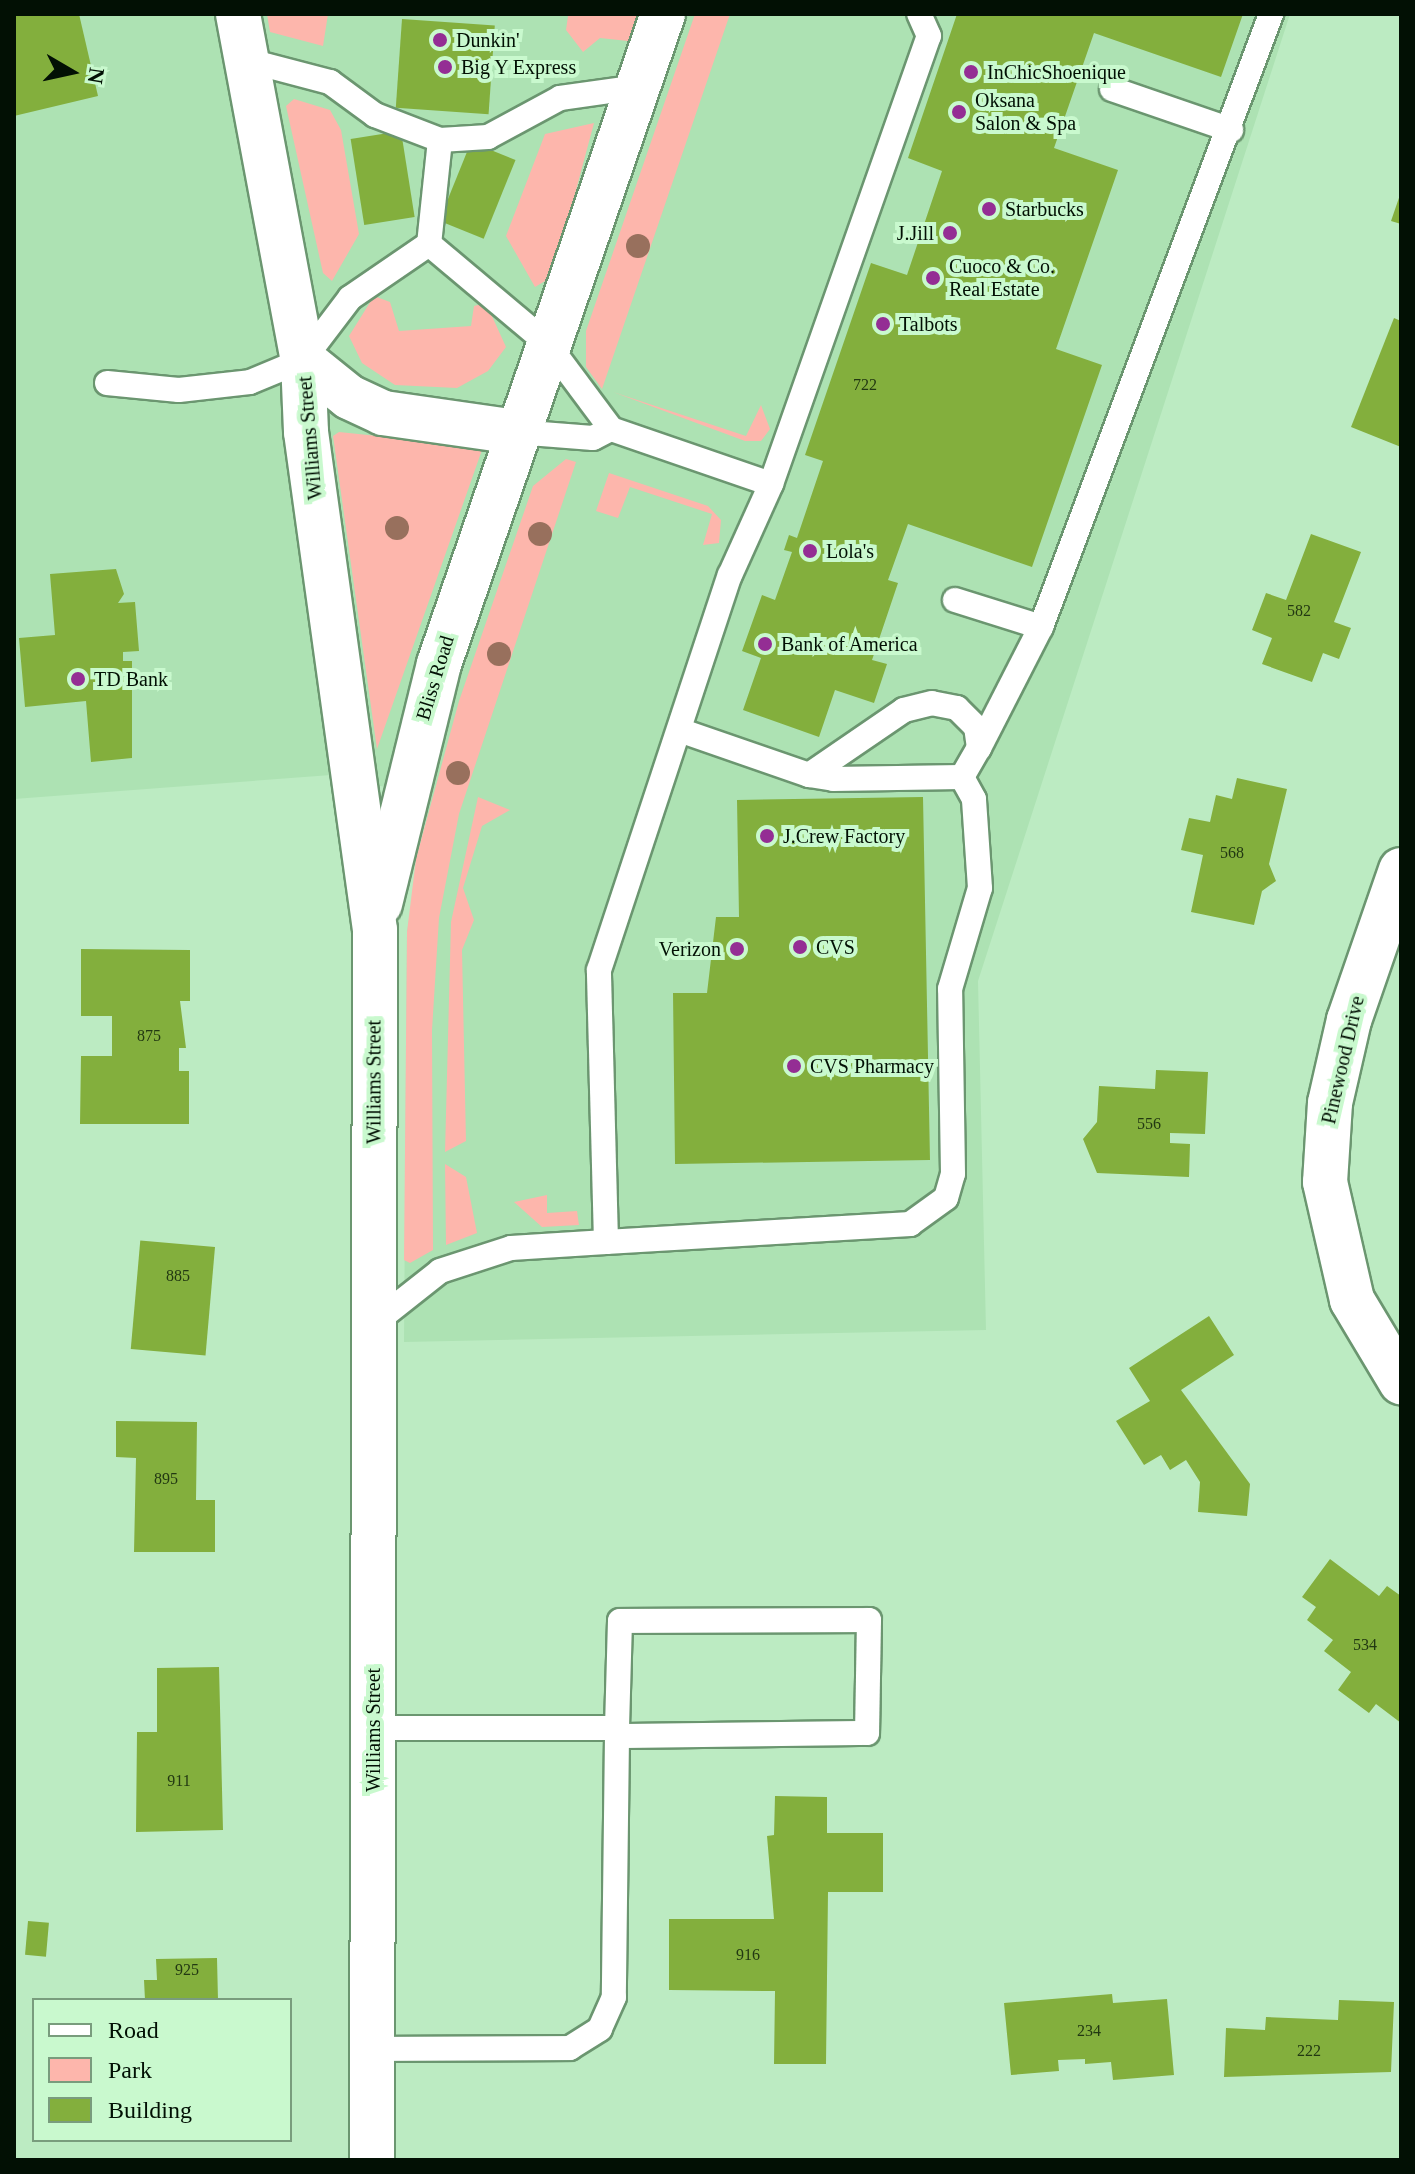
<!DOCTYPE html>
<html>
<head>
<meta charset="utf-8">
<style>
	body { margin:0 }
	#map { position:relative; width:1415px; height:2174px; overflow:hidden; background:#bcebc2; font-family:Georgia,serif }
	div>[style] { position:absolute }
	[style*='--x'] { left:calc(var(--x)*1px); top:calc(var(--y)*1px); width:calc(var(--w)*1px); rotate:calc(var(--a)*1deg) }
	.built>* { inset:0; background:#ade2b3 }
	.green>* { inset:0; background:#fdb6ac }
	.building>* { inset:0; background:#83af3d; transform-origin:0 0 }
	.roads { filter:drop-shadow(2px 0 #6b9670) drop-shadow(-2px 0 #6b9670) drop-shadow(0 2px #6b9670) drop-shadow(0 -2px #6b9670) }
	.service>* { height:24px; margin:-12px; padding:0 12px; transform-origin:12px; border-radius:12px; background:#fff }
	.minor>* { height:44px; margin:-22px; padding:0 22px; transform-origin:22px; border-radius:22px; background:#fff }
	.secondary>* { height:44px; margin:-22px; padding:0 22px; transform-origin:22px; border-radius:22px; background:#fff }
	.trees>* { width:24px; height:24px; margin:-12px; border-radius:50%; background:#98705d }
	.dots>* { width:22px; height:22px; translate:-50% -50%; box-sizing:border-box; border:4px solid #c9f9ce; border-radius:50% }
	span { translate:-50% -50%; white-space:nowrap; text-align:center; line-height:1.15; -webkit-text-stroke:8px #c9f9ce; paint-order:stroke }
	.number-label { font-size:16px; color:#223812 }
	.number-label span { -webkit-text-stroke-width:0 }
	.poi-label { font-size:20px; color:#021004 }
	.left { translate:0 -50%; text-align:left }
	.right { translate:-100% -50%; text-align:right }
	.street-label { font-size:20px; color:#021004 }
	.frame { position:absolute; inset:0; border:16px solid #021004; pointer-events:none }
	.legend { position:absolute; left:32px; top:1998px; width:260px; height:144px; box-sizing:border-box; background:#c9f9ce; border:2px solid #799c7d; margin:0; padding:10px 14px; list-style:none; font-size:24px; color:#021004 }
	.legend li { display:flex; align-items:center; gap:16px; height:40px }
	.legend b { width:40px; border:2px solid #799c7d }
	.north { position:absolute; left:32px; top:32px; width:80px; height:80px; -webkit-text-stroke:6px #c9f9ce; paint-order:stroke; rotate:99deg; font-size:22px; font-weight:700; line-height:32px; text-align:center; color:#021004 }
	.north::after { content:''; display:block; margin:auto; width:28px; height:36px; background:#021004; clip-path:polygon(50% 0,100% 100%,50% 72%,0 100%) }
</style>
</head>
<body>
<div id="map">
	<div class="built">
		<i style="clip-path:polygon(14px 14px,1290px 14px,978px 981px,986px 1330px,404px 1342px,407px 932px,430px 797px,331px 775px,14px 799px)"></i>
	</div>
	<div class="green">
		<i style="clip-path:polygon(267px 14px,328px 14px,323px 46px,270px 32px)"></i>
		<i style="clip-path:polygon(638px 14px,628px 41px,600px 38px,583px 52px,566px 30px,568px 16px)"></i>
		<i style="clip-path:polygon(695px 14px,730px 14px,602px 389px,586px 367px,586px 331px)"></i>
		<i style="clip-path:polygon(294px 99px,330px 110px,341px 130px,359px 234px,332px 281px,323px 273px,286px 106px)"></i>
		<i style="clip-path:polygon(594px 123px,565px 231px,545px 281px,535px 287px,506px 236px,545px 134px)"></i>
		<i style="clip-path:polygon(374px 296px,390px 302px,399px 331px,471px 326px,474px 306px,486px 303px,506px 347px,488px 371px,457px 388px,395px 385px,362px 363px,349px 336px)"></i>
		<i style="clip-path:polygon(613px 392px,746px 436px,761px 405px,770px 429px,761px 441px,745px 441px)"></i>
		<i style="clip-path:polygon(339px 432px,483px 447px,377px 749px,333px 436px)"></i>
		<i style="clip-path:polygon(566px 459px,576px 462px,459px 814px,439px 918px,432px 1030px,433px 1250px,410px 1263px,404px 1260px,407px 932px,416px 859px,459px 701px,533px 486px)"></i>
		<i style="clip-path:polygon(609px 473px,708px 506px,721px 520px,719px 543px,703px 545px,712px 514px,630px 487px,618px 518px,596px 511px)"></i>
		<i style="clip-path:polygon(478px 797px,510px 810px,482px 826px,463px 888px,474px 920px,462px 950px,466px 1141px,445px 1152px,451px 922px)"></i>
		<i style="clip-path:polygon(445px 1164px,466px 1177px,477px 1233px,446px 1245px)"></i>
		<i style="clip-path:polygon(547px 1195px,547px 1213px,577px 1211px,579px 1225px,542px 1227px,514px 1202px)"></i>
	</div>
	<div class="building">
		<i style="clip-path:polygon(14px 14px,79px 14px,98px 96px,14px 116px)"></i>
		<i style="clip-path:polygon(957px 14px,1243px 14px,1221px 77px,1094px 33px,1054px 148px,1118px 170px,1056px 349px,1102px 365px,1032px 567px,908px 524px,888px 580px,898px 583px,872px 660px,887px 664px,874px 703px,835px 690px,819px 737px,743px 710px,761px 658px,742px 651px,762px 595px,775px 600px,792px 552px,784px 550px,789px 535px,797px 538px,823px 461px,805px 455px,871px 263px,907px 275px,942px 171px,908px 158px)"></i>
		<i style="left:402px;top:19px;width:93px;height:89px;rotate:4deg"></i>
		<i style="left:401px;top:131px;width:87px;height:51px;rotate:81deg"></i>
		<i style="left:471px;top:142px;width:48px;height:85px;rotate:22deg"></i>
		<i style="clip-path:polygon(1401px 192px,1401px 224px,1391px 221px)"></i>
		<i style="clip-path:polygon(1394px 318px,1401px 321px,1401px 447px,1351px 427px)"></i>
		<i style="clip-path:polygon(1311px 534px,1361px 552px,1334px 622px,1351px 628px,1339px 659px,1323px 653px,1312px 682px,1262px 664px,1272px 638px,1252px 630px,1266px 593px,1286px 600px)"></i>
		<i style="clip-path:polygon(116px 569px,124px 594px,118px 603px,135px 602px,139px 651px,123px 652px,123px 661px,132px 661px,132px 758px,91px 762px,86px 701px,25px 707px,19px 638px,55px 635px,50px 574px)"></i>
		<i style="clip-path:polygon(1237px 778px,1287px 789px,1269px 864px,1276px 881px,1262px 891px,1254px 925px,1191px 912px,1203px 855px,1181px 850px,1189px 818px,1210px 822px,1216px 795px,1232px 799px)"></i>
		<i style="clip-path:polygon(923px 797px,930px 1160px,675px 1164px,673px 993px,707px 993px,716px 917px,739px 917px,737px 800px)"></i>
		<i style="clip-path:polygon(81px 949px,190px 950px,190px 1001px,180px 1001px,186px 1048px,179px 1048px,179px 1071px,189px 1071px,189px 1124px,80px 1124px,81px 1056px,112px 1056px,112px 1016px,81px 1016px)"></i>
		<i style="clip-path:polygon(1156px 1070px,1208px 1072px,1205px 1134px,1170px 1133px,1170px 1143px,1190px 1144px,1189px 1177px,1097px 1173px,1083px 1139px,1097px 1122px,1099px 1086px,1155px 1089px)"></i>
		<i style="left:215px;top:1247px;width:109px;height:75px;rotate:95deg"></i>
		<i style="clip-path:polygon(1209px 1316px,1234px 1355px,1181px 1390px,1250px 1484px,1247px 1516px,1198px 1512px,1200px 1482px,1186px 1460px,1170px 1470px,1161px 1455px,1144px 1465px,1116px 1421px,1150px 1401px,1129px 1368px)"></i>
		<i style="clip-path:polygon(116px 1421px,197px 1422px,196px 1500px,215px 1500px,215px 1552px,134px 1552px,136px 1458px,116px 1457px)"></i>
		<i style="clip-path:polygon(1330px 1559px,1379px 1596px,1387px 1586px,1401px 1596px,1401px 1723px,1376px 1704px,1369px 1713px,1338px 1690px,1351px 1672px,1324px 1651px,1333px 1640px,1307px 1620px,1316px 1607px,1302px 1597px)"></i>
		<i style="clip-path:polygon(219px 1667px,223px 1830px,136px 1832px,137px 1732px,157px 1732px,157px 1668px)"></i>
		<i style="clip-path:polygon(775px 1796px,827px 1797px,827px 1833px,883px 1833px,883px 1892px,828px 1892px,826px 2064px,774px 2064px,775px 1991px,669px 1990px,669px 1919px,774px 1919px,767px 1836px,774px 1835px)"></i>
		<i style="left:28px;top:1921px;width:21px;height:34px;rotate:5deg"></i>
		<i style="clip-path:polygon(217px 1958px,218px 2000px,145px 2000px,144px 1980px,157px 1980px,156px 1959px)"></i>
		<i style="clip-path:polygon(1112px 1994px,1113px 2003px,1167px 1999px,1174px 2075px,1113px 2080px,1111px 2062px,1085px 2064px,1085px 2059px,1058px 2060px,1059px 2071px,1011px 2075px,1004px 2003px)"></i>
		<i style="clip-path:polygon(1339px 2000px,1394px 2002px,1391px 2072px,1224px 2077px,1226px 2028px,1265px 2030px,1266px 2017px,1338px 2020px)"></i>
	</div>
	<div class="roads">
		<div class="service">
			<i style="--x:246;--y:60;--w:87;--a:14.7"></i>
			<i style="--x:330;--y:82;--w:56;--a:36.3"></i>
			<i style="--x:375;--y:115;--w:70;--a:21"></i>
			<i style="--x:440;--y:140;--w:48;--a:-3.6"></i>
			<i style="--x:488;--y:137;--w:82;--a:-28.4"></i>
			<i style="--x:560;--y:98;--w:78;--a:-8.1"></i>
			<i style="--x:1112;--y:89;--w:126;--a:19"></i>
			<i style="--x:440;--y:140;--w:105;--a:96"></i>
			<i style="--x:429;--y:244;--w:154;--a:40"></i>
			<i style="--x:547;--y:343;--w:107;--a:53.3"></i>
			<i style="--x:611;--y:429;--w:169;--a:19"></i>
			<i style="--x:771;--y:484;--w:475;--a:-70.6"></i>
			<i style="--x:929;--y:36;--w:24;--a:-114"></i>
			<i style="--x:107;--y:383;--w:72;--a:5.6"></i>
			<i style="--x:179;--y:390;--w:71;--a:-6.4"></i>
			<i style="--x:250;--y:382;--w:57;--a:-22.5"></i>
			<i style="--x:303;--y:360;--w:78;--a:-52.8"></i>
			<i style="--x:350;--y:298;--w:96;--a:-34.4"></i>
			<i style="--x:516;--y:432;--w:77;--a:4.5"></i>
			<i style="--x:593;--y:438;--w:20;--a:-27"></i>
			<i style="--x:955;--y:600;--w:90;--a:17.4"></i>
			<i style="--x:679;--y:730;--w:138;--a:19.1"></i>
			<i style="--x:809;--y:775;--w:24;--a:9"></i>
			<i style="--x:833;--y:779;--w:129;--a:-0.9"></i>
			<i style="--x:962;--y:777;--w:34;--a:-60"></i>
			<i style="--x:979;--y:748;--w:21;--a:-98"></i>
			<i style="--x:976;--y:727;--w:27;--a:-135"></i>
			<i style="--x:957;--y:708;--w:25;--a:-169"></i>
			<i style="--x:932;--y:703;--w:29;--a:166"></i>
			<i style="--x:904;--y:710;--w:115;--a:145.6"></i>
			<i style="--x:979;--y:748;--w:136;--a:-62.9"></i>
			<i style="--x:1041;--y:627;--w:655;--a:-69.43"></i>
			<i style="--x:606;--y:1242;--w:305;--a:-3.4"></i>
			<i style="--x:910;--y:1224;--w:44;--a:-35.8"></i>
			<i style="--x:946;--y:1198;--w:25;--a:-74"></i>
			<i style="--x:953;--y:1174;--w:185;--a:-90.9"></i>
			<i style="--x:950;--y:989;--w:105;--a:-73.5"></i>
			<i style="--x:980;--y:888;--w:89;--a:-93.9"></i>
			<i style="--x:974;--y:799;--w:25;--a:-119"></i>
			<i style="--x:373;--y:1324;--w:85;--a:-38.3"></i>
			<i style="--x:440;--y:1271;--w:75;--a:-17.9"></i>
			<i style="--x:511;--y:1248;--w:95;--a:-3.6"></i>
			<i style="--x:606;--y:1242;--w:272;--a:-91.5"></i>
			<i style="--x:599;--y:970;--w:416;--a:-71.7"></i>
			<i style="--x:730;--y:575;--w:100;--a:-65.7"></i>
			<i style="--x:373;--y:1728;--w:244;--a:0"></i>
			<i style="--x:617;--y:1728;--w:8;--a:90"></i>
			<i style="--x:617;--y:1736;--w:261;--a:90.7"></i>
			<i style="--x:614;--y:1997;--w:35;--a:114"></i>
			<i style="--x:600;--y:2029;--w:36;--a:148"></i>
			<i style="--x:570;--y:2048;--w:195;--a:179.7"></i>
			<i style="--x:617;--y:1728;--w:107;--a:-88.4"></i>
			<i style="--x:620;--y:1621;--w:249;--a:-0.2"></i>
			<i style="--x:869;--y:1620;--w:113;--a:91"></i>
			<i style="--x:867;--y:1733;--w:250;--a:179.3"></i>
		</div>
		<div class="minor">
			<i style="--x:1401;--y:870;--w:159;--a:109.1"></i>
			<i style="--x:1349;--y:1020;--w:85;--a:102.9"></i>
			<i style="--x:1330;--y:1103;--w:79;--a:93.6"></i>
			<i style="--x:1325;--y:1182;--w:121;--a:77.1"></i>
			<i style="--x:1352;--y:1300;--w:96;--a:59.1"></i>
		</div>
		<div class="secondary">
			<i style="--x:238;--y:14;--w:352;--a:79.4"></i>
			<i style="--x:303;--y:360;--w:72;--a:87.6"></i>
			<i style="--x:306;--y:432;--w:503;--a:82.11"></i>
			<i style="--x:375;--y:930;--w:1230;--a:90.14"></i>
			<i style="--x:303;--y:360;--w:59;--a:38.8"></i>
			<i style="--x:349;--y:397;--w:38;--a:25"></i>
			<i style="--x:383;--y:413;--w:134;--a:8.1"></i>
			<i style="--x:380;--y:904;--w:247;--a:-76.2"></i>
			<i style="--x:439;--y:664;--w:688;--a:-70.99"></i>
		</div>
	</div>
	<div class="trees">
		<i style="left:638px;top:246px"></i>
		<i style="left:397px;top:528px"></i>
		<i style="left:540px;top:534px"></i>
		<i style="left:499px;top:654px"></i>
		<i style="left:458px;top:773px"></i>
	</div>
	<div class="dots">
		<i style="left:440px;top:40px;background:#942e94"></i>
		<i style="left:445px;top:67px;background:#942e94"></i>
		<i style="left:971px;top:72px;background:#942e94"></i>
		<i style="left:959px;top:112px;background:#942e94"></i>
		<i style="left:989px;top:209px;background:#942e94"></i>
		<i style="left:950px;top:233px;background:#942e94"></i>
		<i style="left:933px;top:278px;background:#942e94"></i>
		<i style="left:883px;top:324px;background:#942e94"></i>
		<i style="left:810px;top:551px;background:#942e94"></i>
		<i style="left:765px;top:644px;background:#942e94"></i>
		<i style="left:78px;top:679px;background:#942e94"></i>
		<i style="left:767px;top:836px;background:#942e94"></i>
		<i style="left:800px;top:947px;background:#942e94"></i>
		<i style="left:737px;top:949px;background:#942e94"></i>
		<i style="left:794px;top:1066px;background:#942e94"></i>
	</div>
	<div class="number-label">
		<span style="left:865px;top:385px">722</span>
		<span style="left:1299px;top:611px">582</span>
		<span style="left:1232px;top:853px">568</span>
		<span style="left:149px;top:1036px">875</span>
		<span style="left:1149px;top:1124px">556</span>
		<span style="left:178px;top:1276px">885</span>
		<span style="left:166px;top:1479px">895</span>
		<span style="left:1365px;top:1645px">534</span>
		<span style="left:179px;top:1781px">911</span>
		<span style="left:748px;top:1955px">916</span>
		<span style="left:187px;top:1970px">925</span>
		<span style="left:1089px;top:2031px">234</span>
		<span style="left:1309px;top:2051px">222</span>
	</div>
	<div class="poi-label">
		<span class="left" style="left:456px;top:40px">Dunkin'</span>
		<span class="left" style="left:461px;top:67px">Big Y Express</span>
		<span class="left" style="left:987px;top:72px">InChicShoenique</span>
		<span class="left" style="left:975px;top:112px">Oksana<br>Salon &amp; Spa</span>
		<span class="left" style="left:1005px;top:209px">Starbucks</span>
		<span class="right" style="left:934px;top:233px">J.Jill</span>
		<span class="left" style="left:949px;top:278px">Cuoco &amp; Co.<br>Real Estate</span>
		<span class="left" style="left:899px;top:324px">Talbots</span>
		<span class="left" style="left:826px;top:551px">Lola's</span>
		<span class="left" style="left:781px;top:644px">Bank of America</span>
		<span class="left" style="left:94px;top:679px">TD Bank</span>
		<span class="left" style="left:783px;top:836px">J.Crew Factory</span>
		<span class="left" style="left:816px;top:947px">CVS</span>
		<span class="right" style="left:721px;top:949px">Verizon</span>
		<span class="left" style="left:810px;top:1066px">CVS Pharmacy</span>
	</div>
	<div class="street-label">
		<span style="left:310px;top:438px;rotate:-95deg">Williams Street</span>
		<span style="left:435px;top:678px;rotate:-73deg">Bliss Road</span>
		<span style="left:1343px;top:1060px;rotate:-77deg">Pinewood Drive</span>
		<span style="left:374px;top:1082px;rotate:-90deg">Williams Street</span>
		<span style="left:373px;top:1730px;rotate:-90deg">Williams Street</span>
	</div>
	<div class="frame"></div>
	<ul class="legend">
	<li><b style="height:10px;background:#fff"></b>Road</li>
	<li><b style="height:22px;background:#fdb6ac"></b>Park</li>
	<li><b style="height:22px;background:#83af3d"></b>Building</li>
	</ul>
	<div class="north">N</div>
</div>
</body>
</html>
